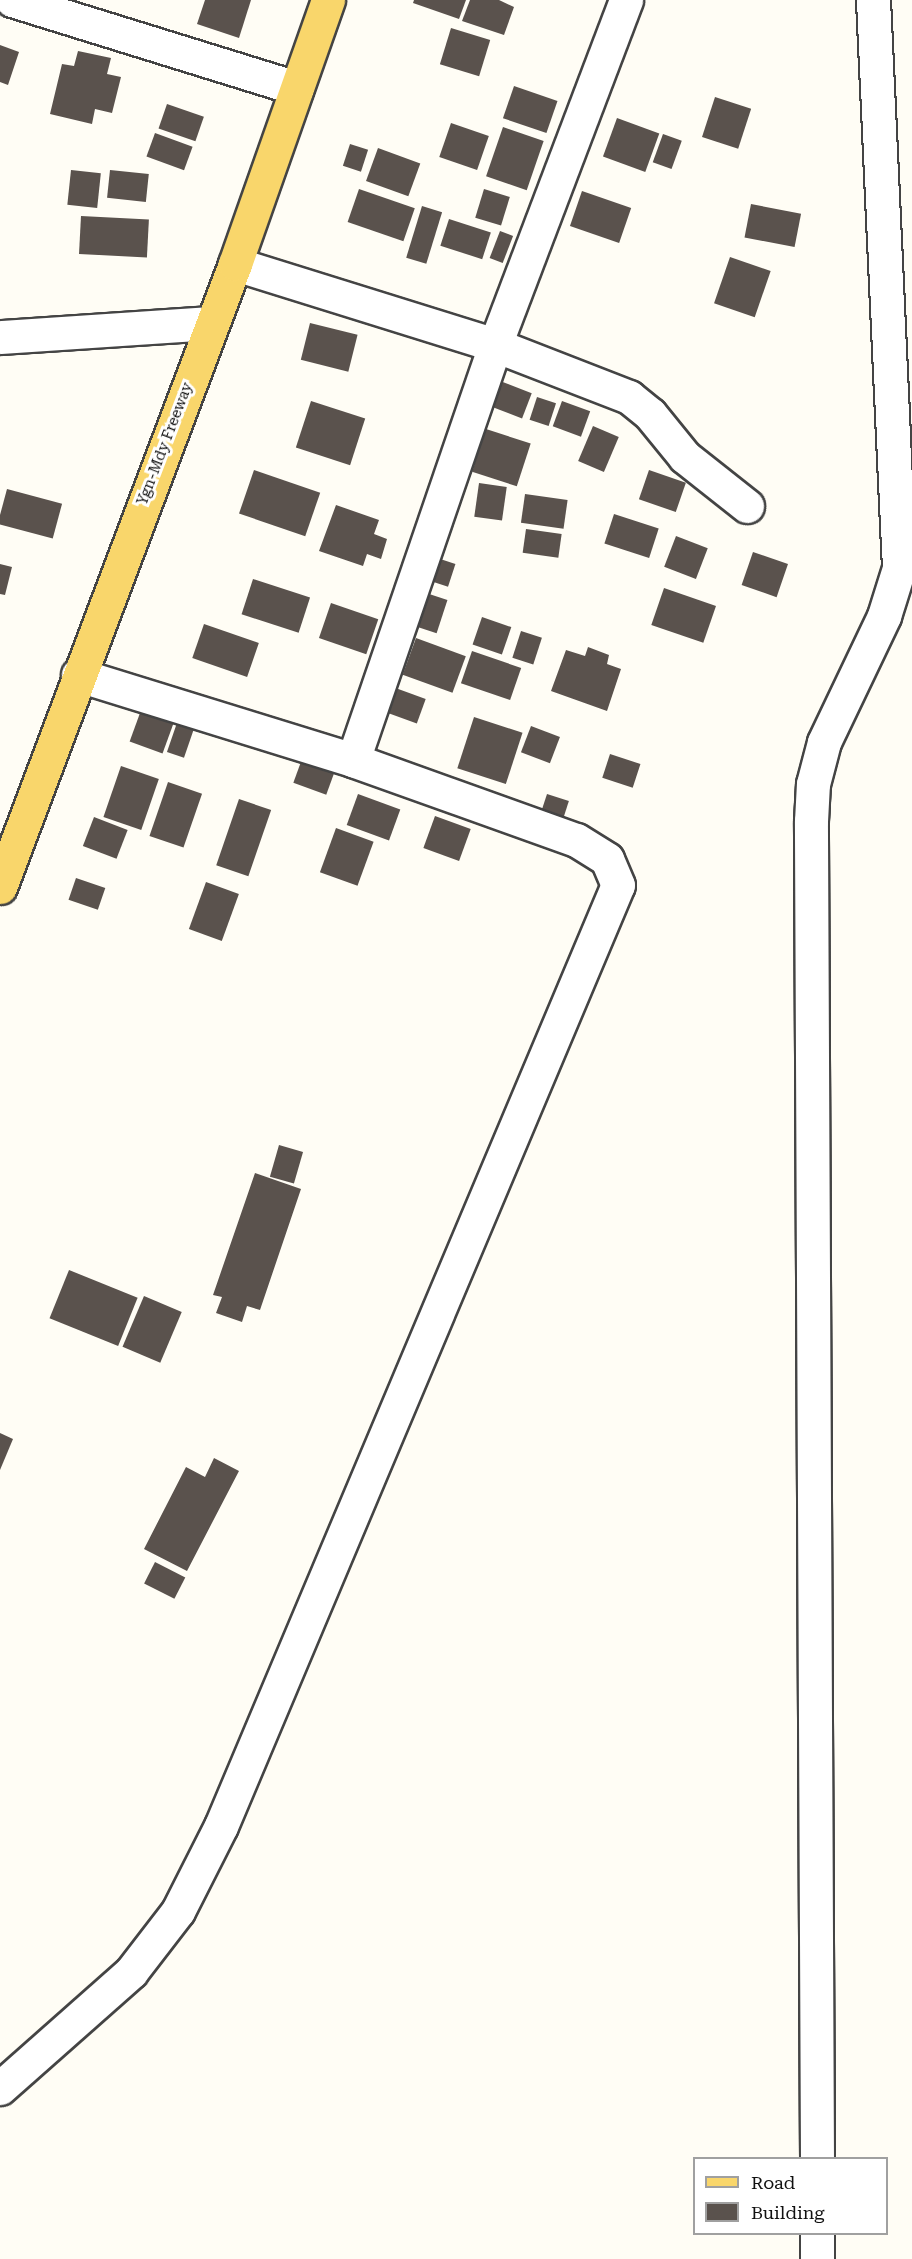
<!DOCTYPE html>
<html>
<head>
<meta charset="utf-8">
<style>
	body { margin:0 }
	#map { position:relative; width:912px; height:2259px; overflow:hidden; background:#fffdf5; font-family:"Roboto Serif",serif }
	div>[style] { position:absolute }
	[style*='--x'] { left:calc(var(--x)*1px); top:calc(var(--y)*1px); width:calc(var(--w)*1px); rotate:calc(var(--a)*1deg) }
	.building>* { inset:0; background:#5a524d; transform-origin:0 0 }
	.roads { filter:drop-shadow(2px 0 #444) drop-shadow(-2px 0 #444) drop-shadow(0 2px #444) drop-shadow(0 -2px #444) }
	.street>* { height:33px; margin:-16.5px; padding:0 16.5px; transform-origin:16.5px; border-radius:16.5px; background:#fff }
	.primary>* { height:33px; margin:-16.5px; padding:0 16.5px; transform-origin:16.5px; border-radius:16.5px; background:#f9d66b }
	span { translate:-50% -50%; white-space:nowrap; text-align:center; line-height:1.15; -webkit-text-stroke:6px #fff; paint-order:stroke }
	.street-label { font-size:15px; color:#111 }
	.legend { position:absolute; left:693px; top:2157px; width:195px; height:78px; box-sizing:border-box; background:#fff; border:2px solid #a0a0a0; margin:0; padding:8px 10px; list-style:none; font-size:18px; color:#111 }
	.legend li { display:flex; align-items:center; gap:12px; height:30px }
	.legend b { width:30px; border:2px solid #a0a0a0 }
</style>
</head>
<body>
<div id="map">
	<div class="building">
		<i style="clip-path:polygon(205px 0,251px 0,239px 38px,197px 24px)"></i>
		<i style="clip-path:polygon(414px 0,466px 0,459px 19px,413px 3px)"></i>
		<i style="clip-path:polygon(470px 0,499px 0,514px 7px,504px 35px,462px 21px)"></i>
		<i style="left:451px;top:28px;width:41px;height:38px;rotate:17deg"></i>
		<i style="clip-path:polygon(0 45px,19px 52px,8px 85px,0 82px)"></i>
		<i style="clip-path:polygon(78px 51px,111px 58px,107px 74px,121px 77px,112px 113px,95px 109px,92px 124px,50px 114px,62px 64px,74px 66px)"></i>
		<i style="left:514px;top:86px;width:46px;height:34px;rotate:19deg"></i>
		<i style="left:715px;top:97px;width:38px;height:42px;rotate:18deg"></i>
		<i style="left:167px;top:104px;width:39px;height:26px;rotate:19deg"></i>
		<i style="left:617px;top:118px;width:45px;height:41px;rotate:20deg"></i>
		<i style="left:451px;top:123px;width:40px;height:36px;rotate:19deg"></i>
		<i style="left:503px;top:127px;width:43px;height:52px;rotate:19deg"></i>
		<i style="left:155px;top:133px;width:40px;height:25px;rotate:20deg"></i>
		<i style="left:663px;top:134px;width:20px;height:30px;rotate:20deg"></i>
		<i style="left:350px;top:144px;width:19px;height:23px;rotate:18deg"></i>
		<i style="left:378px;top:148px;width:45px;height:35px;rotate:20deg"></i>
		<i style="left:71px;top:170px;width:30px;height:35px;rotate:6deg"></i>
		<i style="left:110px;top:170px;width:39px;height:28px;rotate:6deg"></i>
		<i style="left:359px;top:189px;width:59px;height:35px;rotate:19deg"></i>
		<i style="left:484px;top:189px;width:27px;height:30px;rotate:17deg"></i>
		<i style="left:582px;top:191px;width:52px;height:37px;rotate:19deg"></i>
		<i style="left:751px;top:204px;width:51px;height:34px;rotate:11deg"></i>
		<i style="left:422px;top:206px;width:21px;height:54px;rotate:17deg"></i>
		<i style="left:81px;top:216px;width:68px;height:38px;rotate:3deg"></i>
		<i style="left:449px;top:219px;width:44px;height:28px;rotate:18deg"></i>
		<i style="left:500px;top:231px;width:14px;height:29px;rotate:21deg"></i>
		<i style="left:730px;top:257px;width:43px;height:49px;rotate:19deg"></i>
		<i style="left:310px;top:323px;width:49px;height:38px;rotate:14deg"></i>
		<i style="left:500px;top:381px;width:34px;height:27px;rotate:21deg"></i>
		<i style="left:537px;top:397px;width:20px;height:24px;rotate:18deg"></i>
		<i style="left:311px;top:401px;width:57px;height:49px;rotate:18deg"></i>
		<i style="left:562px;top:401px;width:30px;height:27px;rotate:20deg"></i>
		<i style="left:593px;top:426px;width:28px;height:38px;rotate:23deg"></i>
		<i style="left:486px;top:429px;width:47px;height:45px;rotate:18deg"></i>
		<i style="left:254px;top:470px;width:70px;height:46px;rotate:19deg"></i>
		<i style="left:649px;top:470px;width:39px;height:31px;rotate:19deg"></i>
		<i style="left:479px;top:483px;width:28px;height:34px;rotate:8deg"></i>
		<i style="left:7px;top:489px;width:57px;height:36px;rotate:15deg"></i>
		<i style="left:525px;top:494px;width:43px;height:29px;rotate:8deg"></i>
		<i style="clip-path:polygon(336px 505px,379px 520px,374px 534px,387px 539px,381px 559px,367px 554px,363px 566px,319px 551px)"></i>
		<i style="left:614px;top:514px;width:47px;height:31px;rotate:18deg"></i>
		<i style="left:526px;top:529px;width:36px;height:24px;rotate:8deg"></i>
		<i style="left:676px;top:536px;width:34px;height:33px;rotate:21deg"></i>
		<i style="left:753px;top:552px;width:37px;height:35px;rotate:19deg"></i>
		<i style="left:425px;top:554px;width:32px;height:24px;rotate:18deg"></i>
		<i style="clip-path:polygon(0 564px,12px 567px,5px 595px,0 594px)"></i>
		<i style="left:253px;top:579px;width:60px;height:37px;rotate:18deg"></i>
		<i style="left:664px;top:588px;width:55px;height:39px;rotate:19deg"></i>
		<i style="left:417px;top:590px;width:32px;height:35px;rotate:18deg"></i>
		<i style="left:331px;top:603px;width:50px;height:37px;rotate:19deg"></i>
		<i style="left:482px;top:617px;width:31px;height:29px;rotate:19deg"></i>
		<i style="left:204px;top:624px;width:58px;height:36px;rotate:19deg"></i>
		<i style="left:521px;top:631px;width:22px;height:28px;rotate:18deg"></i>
		<i style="left:416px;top:638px;width:53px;height:39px;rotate:20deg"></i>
		<i style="clip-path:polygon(588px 647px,609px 655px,607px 664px,621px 669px,607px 711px,551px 691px,566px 650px,585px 656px)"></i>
		<i style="left:472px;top:651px;width:52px;height:34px;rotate:19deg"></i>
		<i style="left:390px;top:686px;width:38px;height:26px;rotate:20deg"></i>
		<i style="left:144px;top:702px;width:35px;height:42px;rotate:20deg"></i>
		<i style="left:179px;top:717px;width:18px;height:37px;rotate:19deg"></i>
		<i style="left:474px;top:717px;width:51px;height:54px;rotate:18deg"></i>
		<i style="left:531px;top:726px;width:31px;height:28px;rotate:21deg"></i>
		<i style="left:306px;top:748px;width:35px;height:37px;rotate:20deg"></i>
		<i style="left:610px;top:754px;width:32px;height:25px;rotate:18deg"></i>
		<i style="left:121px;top:766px;width:40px;height:54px;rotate:19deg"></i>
		<i style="left:168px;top:782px;width:36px;height:57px;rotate:19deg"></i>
		<i style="left:358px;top:794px;width:45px;height:33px;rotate:20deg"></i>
		<i style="left:547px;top:794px;width:23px;height:23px;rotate:18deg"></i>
		<i style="left:239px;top:799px;width:34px;height:70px;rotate:19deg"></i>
		<i style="left:435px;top:816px;width:38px;height:34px;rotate:20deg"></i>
		<i style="left:94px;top:817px;width:36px;height:31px;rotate:21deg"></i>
		<i style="left:336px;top:828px;width:40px;height:47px;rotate:20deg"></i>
		<i style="left:76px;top:878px;width:31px;height:23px;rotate:19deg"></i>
		<i style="left:206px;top:882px;width:35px;height:50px;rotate:20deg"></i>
		<i style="left:279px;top:1145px;width:25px;height:33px;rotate:16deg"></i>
		<i style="clip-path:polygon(255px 1173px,301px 1189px,260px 1310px,247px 1306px,242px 1322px,216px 1313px,222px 1297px,213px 1295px)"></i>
		<i style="left:69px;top:1270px;width:74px;height:52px;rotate:22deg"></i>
		<i style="left:144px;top:1296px;width:41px;height:55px;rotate:23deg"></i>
		<i style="clip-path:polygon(0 1433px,13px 1439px,0 1470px)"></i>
		<i style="clip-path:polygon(214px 1458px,239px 1471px,187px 1571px,144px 1549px,186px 1467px,205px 1477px)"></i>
		<i style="left:155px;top:1562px;width:34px;height:24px;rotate:27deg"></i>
	</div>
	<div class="roads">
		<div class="street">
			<i style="--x:12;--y:0;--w:298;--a:17.2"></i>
			<i style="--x:235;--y:264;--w:272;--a:17.3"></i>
			<i style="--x:495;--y:345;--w:144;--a:21.2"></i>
			<i style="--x:629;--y:397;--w:27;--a:39"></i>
			<i style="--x:650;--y:414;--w:55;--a:50.9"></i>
			<i style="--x:685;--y:457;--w:79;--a:38.3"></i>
			<i style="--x:0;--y:337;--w:210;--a:-3.8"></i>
			<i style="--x:353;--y:760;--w:439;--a:-71.1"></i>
			<i style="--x:495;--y:345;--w:369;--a:-69.2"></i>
			<i style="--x:0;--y:2088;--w:175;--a:-41.5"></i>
			<i style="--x:131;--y:1972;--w:77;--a:-52.4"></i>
			<i style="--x:178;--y:1911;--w:95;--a:-63.2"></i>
			<i style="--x:221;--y:1826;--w:1021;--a:-67.13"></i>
			<i style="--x:618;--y:885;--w:28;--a:-113"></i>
			<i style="--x:607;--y:859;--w:36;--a:-148"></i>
			<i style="--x:576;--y:840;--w:237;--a:-160.3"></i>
			<i style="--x:353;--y:760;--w:288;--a:-162.8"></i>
			<i style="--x:817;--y:2158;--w:1337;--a:-90.26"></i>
			<i style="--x:811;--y:821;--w:37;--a:-87"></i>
			<i style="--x:813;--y:784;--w:43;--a:-75.3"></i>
			<i style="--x:824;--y:742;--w:140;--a:-64.5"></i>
			<i style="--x:884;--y:616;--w:50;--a:-72.6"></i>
			<i style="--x:899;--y:568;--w:569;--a:-92.62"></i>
			<i style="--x:817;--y:2234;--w:25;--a:90"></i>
		</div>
		<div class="primary">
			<i style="--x:0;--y:887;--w:666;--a:-69.33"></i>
			<i style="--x:235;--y:264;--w:280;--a:-70.6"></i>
		</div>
	</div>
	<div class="street-label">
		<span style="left:165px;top:444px;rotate:-69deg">Ygn-Mdy Freeway</span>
	</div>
	<ul class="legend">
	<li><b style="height:8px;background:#f9d66b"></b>Road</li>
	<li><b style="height:16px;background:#5a524d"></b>Building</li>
	</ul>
</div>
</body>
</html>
